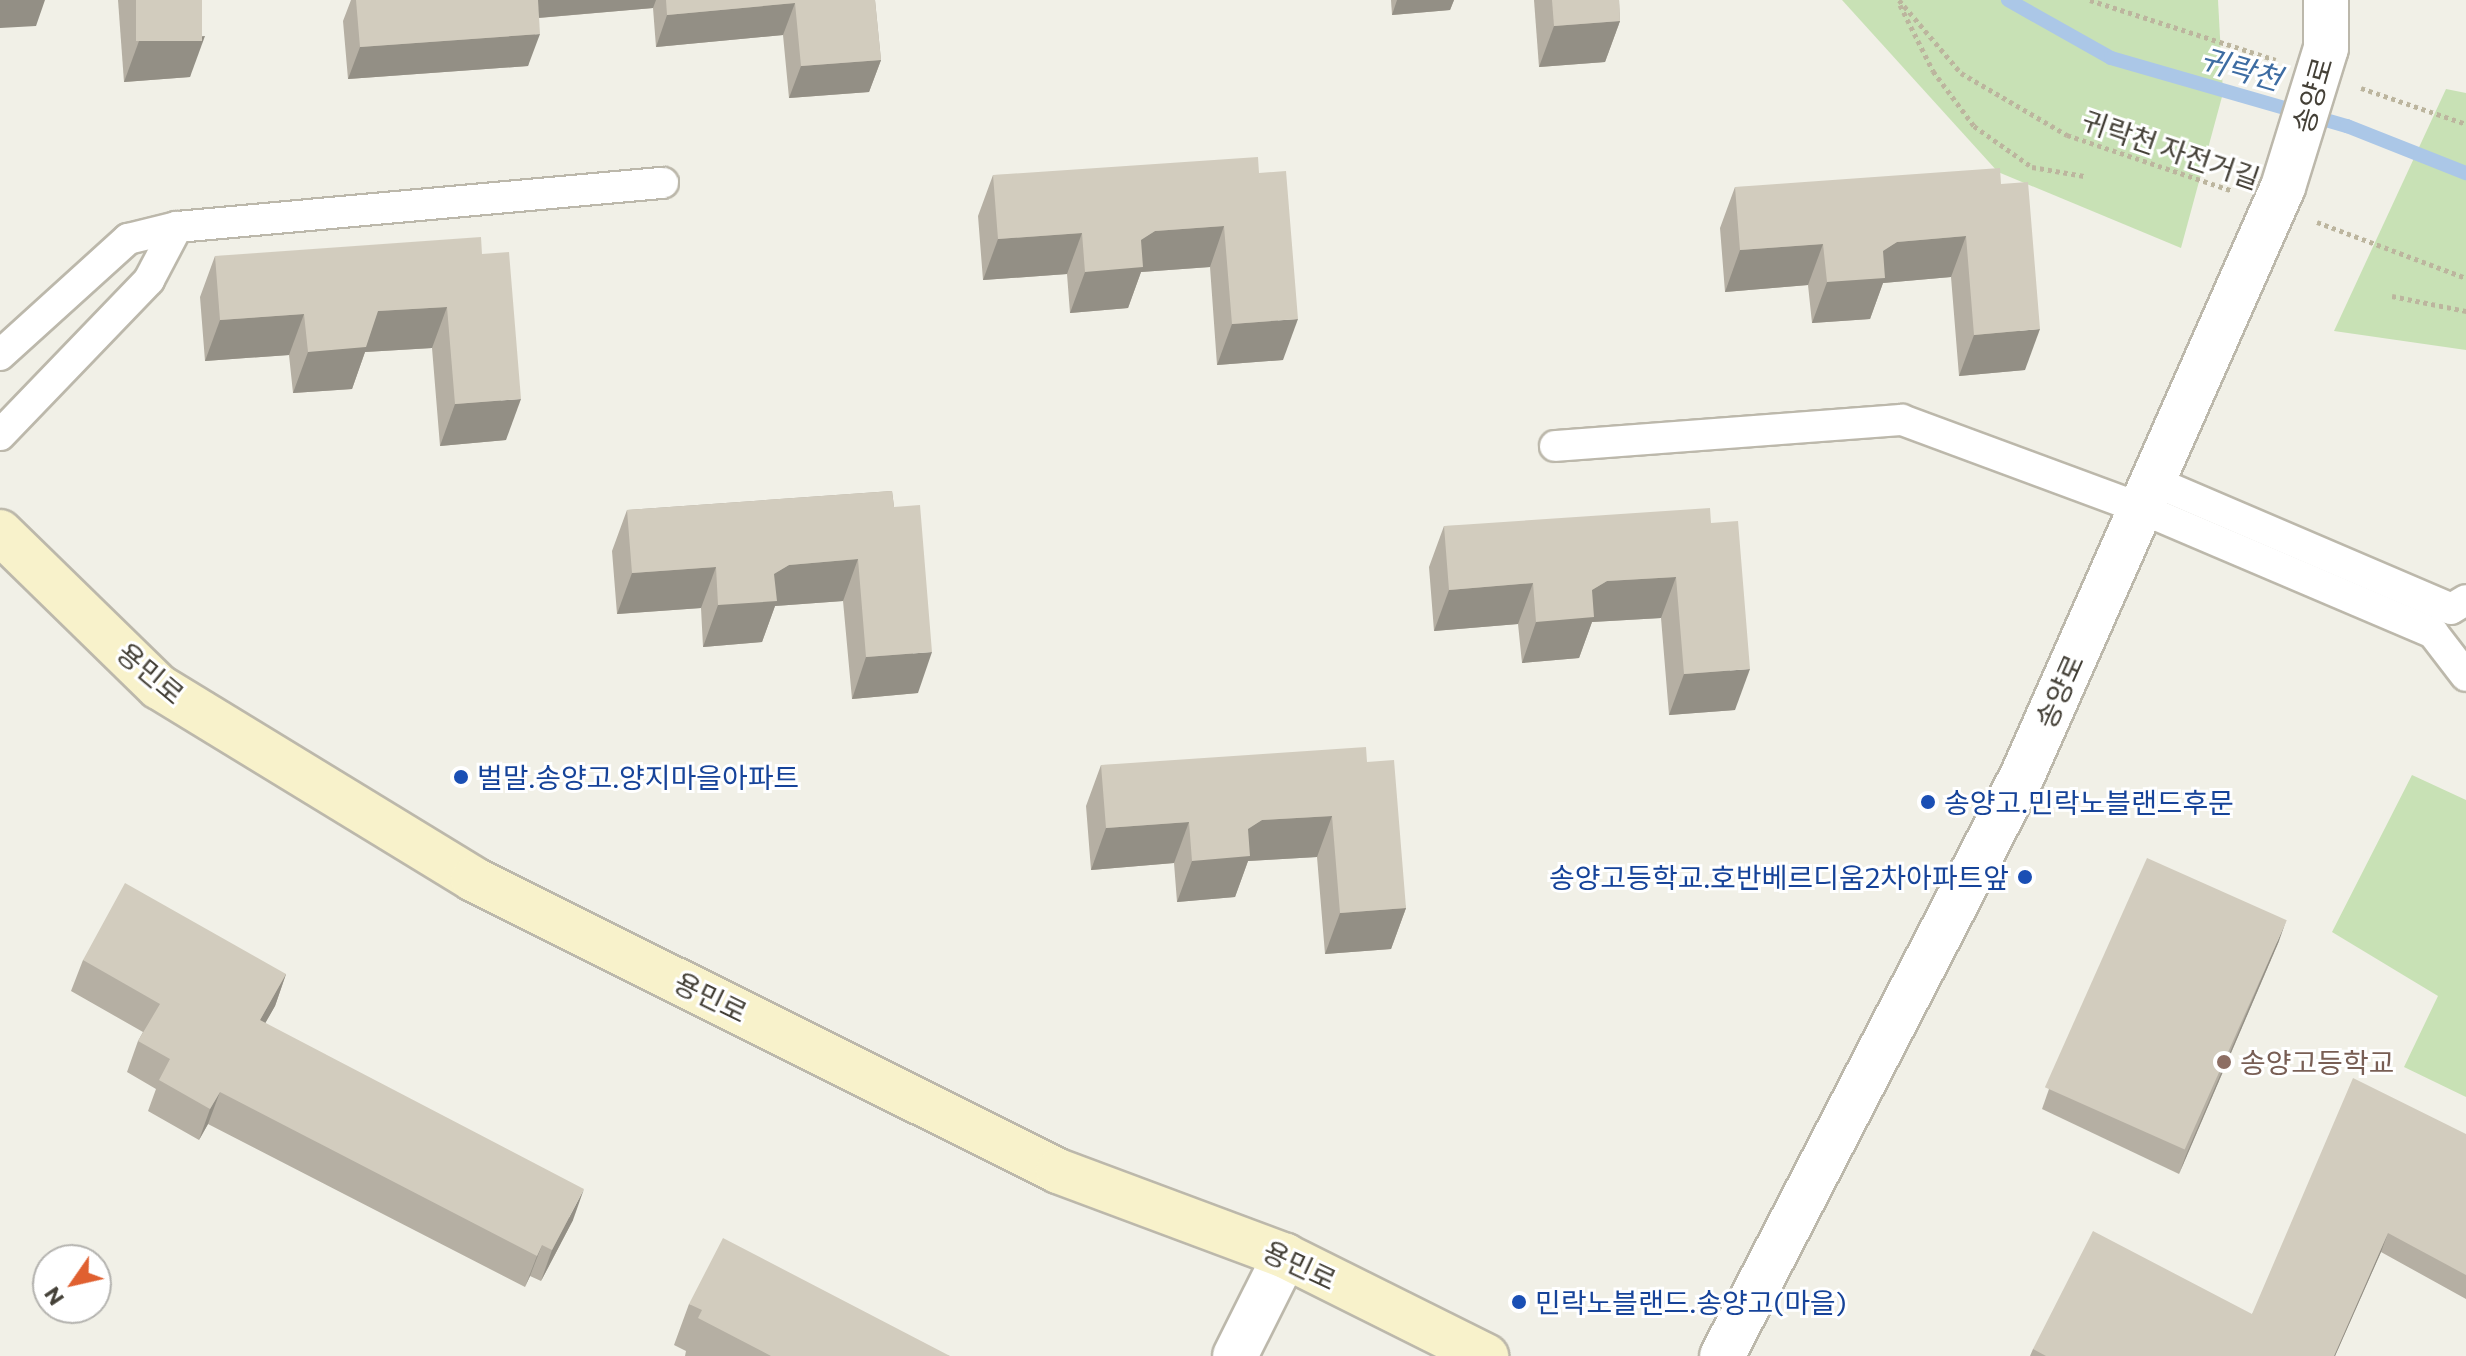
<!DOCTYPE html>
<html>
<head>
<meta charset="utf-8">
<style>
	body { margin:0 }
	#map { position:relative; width:2466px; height:1356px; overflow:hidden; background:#f1f0e7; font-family:Commissioner,"Noto Sans KR",sans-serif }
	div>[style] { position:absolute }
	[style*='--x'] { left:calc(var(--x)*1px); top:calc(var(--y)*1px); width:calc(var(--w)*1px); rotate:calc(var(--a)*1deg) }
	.green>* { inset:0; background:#c8e1b5 }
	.stream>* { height:14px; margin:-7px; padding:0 7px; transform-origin:7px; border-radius:7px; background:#abc7e7 }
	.path>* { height:5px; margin-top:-2.5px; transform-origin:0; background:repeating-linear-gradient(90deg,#bcb59e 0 4px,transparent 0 8px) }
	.roads { filter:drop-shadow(2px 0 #bcb8ab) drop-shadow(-2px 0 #bcb8ab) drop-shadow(0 2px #bcb8ab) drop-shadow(0 -2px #bcb8ab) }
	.lane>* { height:30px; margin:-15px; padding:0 15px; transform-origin:15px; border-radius:15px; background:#fff }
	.street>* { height:44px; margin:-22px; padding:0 22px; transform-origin:22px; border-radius:22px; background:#fff }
	.secondary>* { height:44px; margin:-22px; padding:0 22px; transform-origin:22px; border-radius:22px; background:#f8f2cb }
	.wall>* { inset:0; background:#b5afa3 }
	.shaded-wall>* { inset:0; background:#938f85 }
	.building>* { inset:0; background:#d2ccbe; transform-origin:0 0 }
	.dots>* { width:22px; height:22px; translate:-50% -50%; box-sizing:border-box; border:4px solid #fff; border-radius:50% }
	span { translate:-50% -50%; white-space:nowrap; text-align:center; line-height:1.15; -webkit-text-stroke:6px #fff; paint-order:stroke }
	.street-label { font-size:28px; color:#444037 }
	.transit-label { font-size:28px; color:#164399 }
	.left { translate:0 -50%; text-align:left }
	.right { translate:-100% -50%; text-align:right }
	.education-label { font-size:28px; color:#785e54 }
	.water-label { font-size:30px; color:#3d6ca2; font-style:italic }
	.north { position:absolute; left:32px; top:1244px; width:80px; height:80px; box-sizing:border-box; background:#fff; border:2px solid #b4b3af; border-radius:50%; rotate:236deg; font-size:22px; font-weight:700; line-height:32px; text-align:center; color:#444037 }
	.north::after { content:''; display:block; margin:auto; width:28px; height:36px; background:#e06030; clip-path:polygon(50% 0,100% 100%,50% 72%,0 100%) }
</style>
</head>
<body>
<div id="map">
	<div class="green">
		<i style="clip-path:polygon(1842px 0,2218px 0,2223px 93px,2181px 248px,1998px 172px)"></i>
		<i style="clip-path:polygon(2446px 89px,2466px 93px,2466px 350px,2334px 331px)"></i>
		<i style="clip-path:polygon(2412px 775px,2466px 800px,2466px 1097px,2404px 1067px,2438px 996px,2332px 932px)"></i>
	</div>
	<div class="stream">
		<i style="--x:2008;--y:0;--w:118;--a:29.4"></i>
		<i style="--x:2111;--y:58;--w:246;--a:16.1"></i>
		<i style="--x:2347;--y:126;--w:128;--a:21.6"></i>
	</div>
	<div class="path">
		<i style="--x:1899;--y:0;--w:96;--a:49.7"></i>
		<i style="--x:1961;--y:73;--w:123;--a:30.3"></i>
		<i style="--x:2067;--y:135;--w:175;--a:18.6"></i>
		<i style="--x:2090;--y:0;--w:195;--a:17.9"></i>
		<i style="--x:1900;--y:5;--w:74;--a:63.4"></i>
		<i style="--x:1933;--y:71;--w:69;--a:53.3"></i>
		<i style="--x:1974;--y:126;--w:71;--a:35.3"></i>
		<i style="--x:2032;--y:167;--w:53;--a:9.8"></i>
		<i style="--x:2361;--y:88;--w:111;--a:18.9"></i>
		<i style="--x:2317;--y:222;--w:159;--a:20.6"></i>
		<i style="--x:2392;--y:296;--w:76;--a:11.5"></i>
	</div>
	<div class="roads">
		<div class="lane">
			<i style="--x:0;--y:355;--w:173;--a:-42.2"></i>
			<i style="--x:128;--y:239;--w:50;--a:-13.8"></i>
			<i style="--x:177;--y:227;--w:488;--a:-5.2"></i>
			<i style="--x:0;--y:435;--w:215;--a:-46.1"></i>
			<i style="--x:149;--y:280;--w:60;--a:-62.2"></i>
			<i style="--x:1555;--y:446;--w:348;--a:-4.3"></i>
			<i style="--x:1902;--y:420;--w:254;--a:20.3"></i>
			<i style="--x:2140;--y:508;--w:319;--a:23.1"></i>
			<i style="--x:2433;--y:633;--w:54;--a:52.5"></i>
			<i style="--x:2153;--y:481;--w:324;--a:23.2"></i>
			<i style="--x:2451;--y:609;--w:17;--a:-31"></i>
		</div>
		<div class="street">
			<i style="--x:1235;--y:1356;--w:112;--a:-63.4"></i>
			<i style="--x:1722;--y:1356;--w:655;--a:-62.65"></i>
			<i style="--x:2023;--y:774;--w:642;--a:-66.11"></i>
			<i style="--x:2283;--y:187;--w:145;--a:-72.8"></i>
			<i style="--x:2326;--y:48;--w:48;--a:-90"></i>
		</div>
		<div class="secondary">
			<i style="--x:0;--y:532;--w:222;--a:44.3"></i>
			<i style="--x:159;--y:687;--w:368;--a:31.4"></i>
			<i style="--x:473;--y:879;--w:654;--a:26.53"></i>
			<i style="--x:1058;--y:1171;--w:242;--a:20.5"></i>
			<i style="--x:1285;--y:1256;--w:225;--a:26.5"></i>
		</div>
	</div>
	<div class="wall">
		<i style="clip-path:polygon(118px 0,202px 0,190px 77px,124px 82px)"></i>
		<i style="clip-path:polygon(351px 0,875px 0,881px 60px,869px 92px,789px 98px,783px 35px,656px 47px,653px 8px,539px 18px,528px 66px,348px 79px,343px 21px)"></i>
		<i style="clip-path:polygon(1391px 0,1454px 0,1450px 10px,1392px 15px)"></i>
		<i style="clip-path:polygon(1534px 0,1619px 0,1620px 21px,1605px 62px,1539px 67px)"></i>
		<i style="clip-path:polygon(1259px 173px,1283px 360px,1217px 365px,1210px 267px,1141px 272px,1128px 308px,1070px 313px,1067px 274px,983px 280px,978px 216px,993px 175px)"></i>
		<i style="clip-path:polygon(2001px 184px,2025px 370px,1959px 376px,1951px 277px,1883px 283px,1870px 319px,1812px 323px,1808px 285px,1725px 292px,1720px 228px,1735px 187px)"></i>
		<i style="clip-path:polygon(482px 254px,506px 440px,440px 446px,432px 348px,365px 352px,352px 389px,293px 393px,289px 355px,205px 361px,200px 297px,215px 256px)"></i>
		<i style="clip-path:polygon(892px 491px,918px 693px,852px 699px,843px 601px,775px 606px,762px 642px,703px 647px,701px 608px,617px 614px,612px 551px,627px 510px)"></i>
		<i style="clip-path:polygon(1711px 523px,1735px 710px,1669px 715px,1661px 618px,1592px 622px,1579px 658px,1522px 663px,1518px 624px,1434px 631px,1429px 567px,1444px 526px)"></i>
		<i style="clip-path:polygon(1367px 762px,1406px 908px,1391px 949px,1325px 954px,1317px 857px,1248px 861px,1235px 897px,1177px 902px,1174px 863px,1091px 870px,1086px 806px,1101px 765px)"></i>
		<i style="clip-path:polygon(2279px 941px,2179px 1174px,2042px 1109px,2049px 1089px)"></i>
		<i style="clip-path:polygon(83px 960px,286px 974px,275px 1006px,265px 1023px,573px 1220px,541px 1281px,530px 1276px,525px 1287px,208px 1124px,199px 1140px,148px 1111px,156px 1089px,127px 1072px,138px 1041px,143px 1032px,71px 991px)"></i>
		<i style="clip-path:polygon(2466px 1134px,2466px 1299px,2381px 1252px,2335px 1356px,2030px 1356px,2033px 1349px,2252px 1314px)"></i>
		<i style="clip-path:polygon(689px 1304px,950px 1356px,685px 1356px,686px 1351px,674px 1345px)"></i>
	</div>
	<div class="shaded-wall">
		<i style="clip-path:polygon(0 0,45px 0,36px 26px,0 28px)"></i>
		<i style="clip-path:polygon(532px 0,656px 0,653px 8px,525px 19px)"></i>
		<i style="clip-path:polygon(1397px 0,1454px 0,1450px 10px,1392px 15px)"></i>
		<i style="clip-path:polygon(795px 3px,783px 35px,656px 47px,667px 15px)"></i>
		<i style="clip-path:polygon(1620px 21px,1605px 62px,1539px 67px,1554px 26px)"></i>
		<i style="clip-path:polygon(540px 34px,528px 66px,348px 79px,360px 47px)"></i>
		<i style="clip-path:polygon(205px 36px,190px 77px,124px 82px,139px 41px)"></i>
		<i style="clip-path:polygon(881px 60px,869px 92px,789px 98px,801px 66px)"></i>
		<i style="clip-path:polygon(1224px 226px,1210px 267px,1141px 272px,1128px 308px,1070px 313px,1085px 272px,1155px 231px)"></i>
		<i style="clip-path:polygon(1082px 233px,1067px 274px,983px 280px,998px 239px)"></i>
		<i style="clip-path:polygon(1966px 236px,1951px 277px,1883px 283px,1870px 319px,1812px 323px,1827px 282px,1897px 242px)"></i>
		<i style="clip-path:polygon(1823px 244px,1808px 285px,1725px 292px,1740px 250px)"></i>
		<i style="clip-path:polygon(447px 307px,432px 348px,365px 352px,352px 389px,293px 393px,308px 352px,378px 311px)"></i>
		<i style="clip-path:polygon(304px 314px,289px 355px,205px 361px,220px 320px)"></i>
		<i style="clip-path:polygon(1298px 319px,1283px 360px,1217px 365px,1232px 324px)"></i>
		<i style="clip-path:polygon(2040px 329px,2025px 370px,1959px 376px,1974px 335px)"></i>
		<i style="clip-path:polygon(521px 399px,506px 440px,440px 446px,455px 404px)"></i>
		<i style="clip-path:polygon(858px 559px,843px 601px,775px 606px,762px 642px,703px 647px,718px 605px,789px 565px)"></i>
		<i style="clip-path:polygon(716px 567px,701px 608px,617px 614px,632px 573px)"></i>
		<i style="clip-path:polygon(1676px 577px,1661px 618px,1592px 622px,1579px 658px,1522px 663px,1536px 622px,1607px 581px)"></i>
		<i style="clip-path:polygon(1533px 583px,1518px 624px,1434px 631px,1449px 590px)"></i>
		<i style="clip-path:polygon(932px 652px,918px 693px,852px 699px,866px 657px)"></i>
		<i style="clip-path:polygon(1750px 669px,1735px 710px,1669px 715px,1684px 674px)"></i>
		<i style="clip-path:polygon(1332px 816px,1317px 857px,1248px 861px,1235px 897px,1177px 902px,1192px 861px,1262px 820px)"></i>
		<i style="clip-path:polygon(1189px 822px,1174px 863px,1091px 870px,1106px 828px)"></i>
		<i style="clip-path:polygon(1406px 908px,1391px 949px,1325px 954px,1340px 913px)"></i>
		<i style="clip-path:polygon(2286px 921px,2279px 941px,2179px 1174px,2186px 1155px)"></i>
		<i style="clip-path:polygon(286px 974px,275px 1006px,249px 1052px,260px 1020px)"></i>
		<i style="clip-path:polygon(220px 1092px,208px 1124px,199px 1140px,210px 1109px)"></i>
		<i style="clip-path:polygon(584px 1189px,573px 1220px,541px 1281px,552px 1250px)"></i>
		<i style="clip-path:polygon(2388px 1233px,2381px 1252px,2335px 1356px,2334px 1356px)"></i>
		<i style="clip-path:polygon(542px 1245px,530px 1276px,525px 1287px,537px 1256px)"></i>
	</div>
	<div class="building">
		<i style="left:136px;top:0;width:66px;height:41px"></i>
		<i style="clip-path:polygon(356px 0,538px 0,540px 34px,360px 47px)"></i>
		<i style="clip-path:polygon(666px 0,875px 0,881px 60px,801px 66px,795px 3px,667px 15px)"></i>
		<i style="clip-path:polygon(1552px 0,1619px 0,1620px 21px,1554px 26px)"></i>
		<i style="clip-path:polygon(1258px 157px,1259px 173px,1286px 171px,1298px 319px,1232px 324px,1224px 226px,1155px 231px,1141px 240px,1143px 267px,1085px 272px,1082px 233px,998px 239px,993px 175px)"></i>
		<i style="clip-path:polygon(2000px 168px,2001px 184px,2028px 182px,2040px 329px,1974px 335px,1966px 236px,1897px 242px,1883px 251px,1885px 278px,1827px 282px,1823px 244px,1740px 250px,1735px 187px)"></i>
		<i style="clip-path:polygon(481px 237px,482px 254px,509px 252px,521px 399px,455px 404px,447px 307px,378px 311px,366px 347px,308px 352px,304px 314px,220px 320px,215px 256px)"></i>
		<i style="clip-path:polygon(892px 491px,894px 507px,920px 505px,932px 652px,866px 657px,858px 559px,789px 565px,774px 574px,777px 601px,718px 605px,716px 567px,632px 573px,627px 510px)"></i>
		<i style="clip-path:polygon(1710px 508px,1711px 523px,1738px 521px,1750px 669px,1684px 674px,1676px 577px,1607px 581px,1592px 590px,1594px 617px,1536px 622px,1533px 583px,1449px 590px,1444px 526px)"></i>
		<i style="clip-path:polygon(1366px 747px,1367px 762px,1394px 760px,1406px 908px,1340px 913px,1332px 816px,1262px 820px,1248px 829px,1250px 856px,1192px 861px,1189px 822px,1106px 828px,1101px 765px)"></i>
		<i style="left:2147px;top:858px;width:153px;height:251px;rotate:24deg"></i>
		<i style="clip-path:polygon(125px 883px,286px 974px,260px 1020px,584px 1189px,552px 1250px,542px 1245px,537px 1256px,220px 1092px,210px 1109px,159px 1080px,170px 1059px,138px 1041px,160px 1004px,83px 960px)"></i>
		<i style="clip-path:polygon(2353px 1078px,2466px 1134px,2466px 1275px,2388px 1233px,2334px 1356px,2046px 1356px,2033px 1349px,2093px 1231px,2252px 1314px)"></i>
		<i style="clip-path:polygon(723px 1238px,950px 1356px,771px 1356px,698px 1318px,702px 1310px,689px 1304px)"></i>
	</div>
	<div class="dots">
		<i style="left:461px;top:777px;background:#1a4fb4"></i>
		<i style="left:1928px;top:802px;background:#1a4fb4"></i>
		<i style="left:2025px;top:877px;background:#1a4fb4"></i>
		<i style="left:2224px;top:1062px;background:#8d6e63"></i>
		<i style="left:1519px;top:1302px;background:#1a4fb4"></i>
	</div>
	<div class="street-label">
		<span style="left:2312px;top:95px;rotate:-74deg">송양로</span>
		<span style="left:2171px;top:149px;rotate:19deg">귀락천 자전거길</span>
		<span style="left:151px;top:673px;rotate:40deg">용민로</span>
		<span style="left:2059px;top:691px;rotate:-66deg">송양로</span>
		<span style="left:711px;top:997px;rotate:26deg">용민로</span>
		<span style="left:1300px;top:1265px;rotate:25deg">용민로</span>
	</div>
	<div class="transit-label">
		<span class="left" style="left:477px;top:777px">벌말.송양고.양지마을아파트</span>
		<span class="left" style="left:1944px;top:802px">송양고.민락노블랜드후문</span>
		<span class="right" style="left:2009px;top:877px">송양고등학교.호반베르디움2차아파트앞</span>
		<span class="left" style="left:1535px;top:1302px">민락노블랜드.송양고(마을)</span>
	</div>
	<div class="education-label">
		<span class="left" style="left:2240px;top:1062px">송양고등학교</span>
	</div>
	<div class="water-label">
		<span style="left:2241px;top:68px;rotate:16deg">귀락천</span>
	</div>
	<div class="north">N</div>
</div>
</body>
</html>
